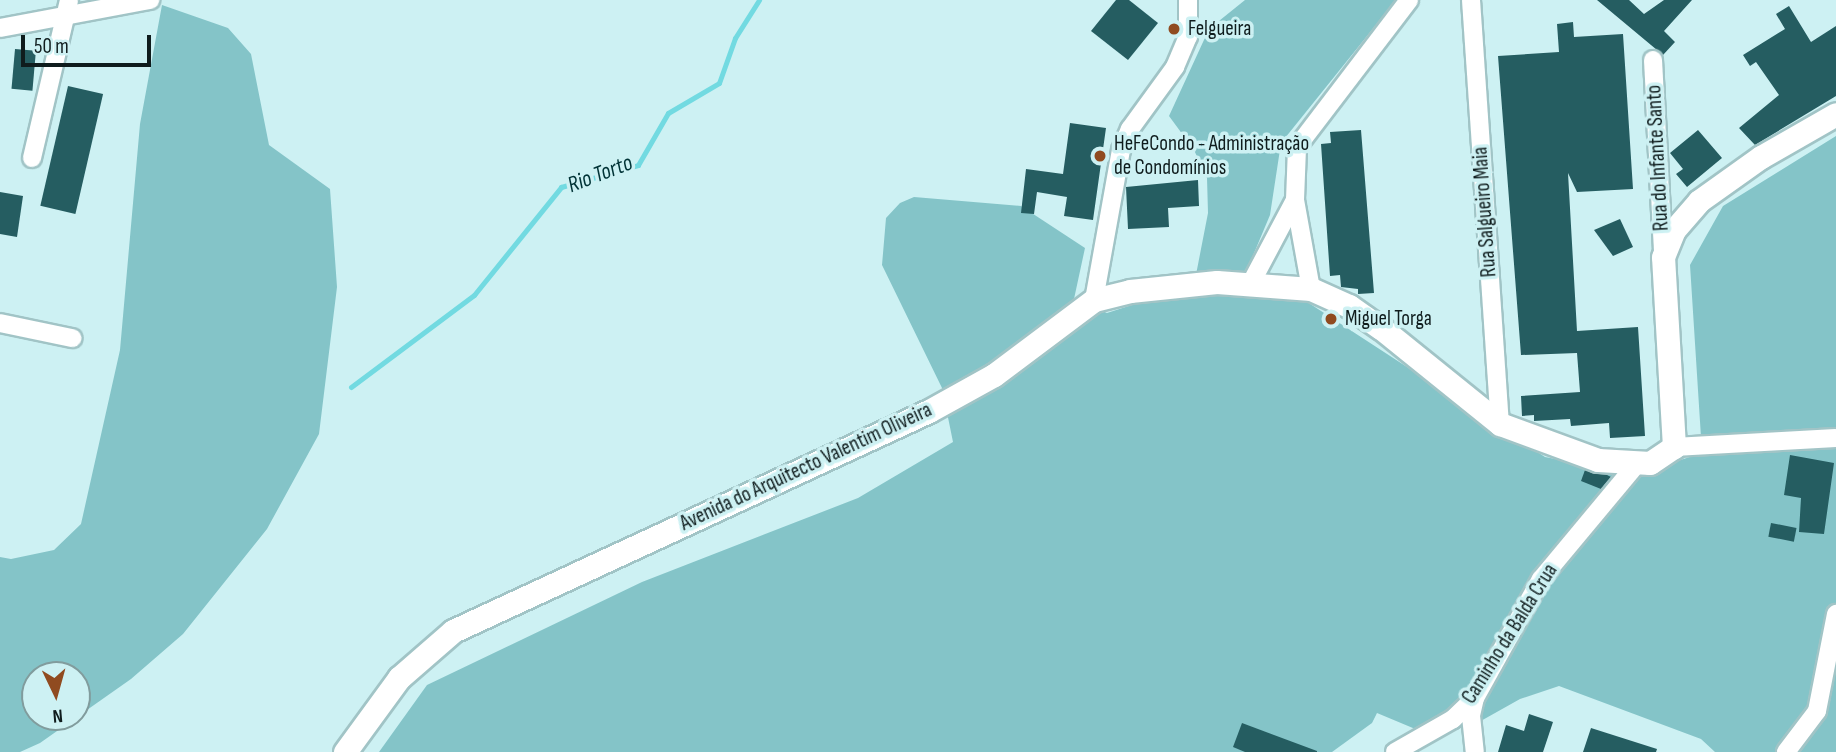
<!DOCTYPE html>
<html>
<head>
<meta charset="utf-8">
<style>
	body { margin:0 }
	#map { position:relative; width:1836px; height:752px; overflow:hidden; background:#cdf1f3; font-family:"Sofia Sans Condensed",sans-serif }
	div>[style] { position:absolute }
	[style*='--x'] { left:calc(var(--x)*1px); top:calc(var(--y)*1px); width:calc(var(--w)*1px); rotate:calc(var(--a)*1deg) }
	.green>* { inset:0; background:#84c4c8 }
	.stream>* { height:5px; margin:-2.5px; padding:0 2.5px; transform-origin:2.5px; border-radius:2.5px; background:#72dae1 }
	.building>* { inset:0; background:#255d61; transform-origin:0 0 }
	.roads { filter:drop-shadow(2px 0 #a1c4c6) drop-shadow(-2px 0 #a1c4c6) drop-shadow(0 2px #a1c4c6) drop-shadow(0 -2px #a1c4c6) }
	.street>* { height:18px; margin:-9px; padding:0 9px; transform-origin:9px; border-radius:9px; background:#fff }
	.secondary>* { height:23px; margin:-11.5px; padding:0 11.5px; transform-origin:11.5px; border-radius:11.5px; background:#fff }
	.dots>* { width:19px; height:19px; translate:-50% -50%; box-sizing:border-box; border:4px solid #cdf1f3; border-radius:50% }
	span { translate:-50% -50%; white-space:nowrap; text-align:center; line-height:1.15; -webkit-text-stroke:7px #cdf1f3; paint-order:stroke }
	.poi-label { font-size:21px; color:#0f1c1d }
	.left { translate:0 -50%; text-align:left }
	.street-label { font-size:21px; color:#0f1c1d }
	.water-label { font-size:23px; color:#003336; font-style:italic }
	.north { position:absolute; left:21px; top:661px; width:70px; height:70px; box-sizing:border-box; background:#cdf1f3; border:2px solid #819c9d; border-radius:50%; rotate:175deg; font-size:19px; font-weight:700; line-height:28px; text-align:center; color:#0f1c1d }
	.north::after { content:''; display:block; margin:auto; width:24px; height:32px; background:#904b20; clip-path:polygon(50% 0,100% 100%,50% 72%,0 100%) }
	.scale { position:absolute; left:21px; top:35px; width:130px; height:32px; box-sizing:border-box; border:4px solid #0f1c1d; border-top:0; padding-left:9px; font-size:21px; line-height:24px; white-space:nowrap; color:#0f1c1d; -webkit-text-stroke:5px #cdf1f3; paint-order:stroke }
</style>
</head>
<body>
<div id="map">
	<div class="green">
		<i style="clip-path:polygon(1245px 0,1396px 0,1281px 143px,1270px 215px,1252px 258px,1258px 291px,1298px 296px,1545px 457px,1613px 470px,1665px 465px,1702px 453px,1690px 265px,1723px 206px,1836px 136px,1836px 752px,1715px 752px,1701px 739px,1559px 686px,1520px 699px,1479px 722px,1432px 736px,1377px 713px,1372px 723px,1332px 752px,379px 752px,427px 685px,642px 582px,858px 498px,953px 442px,942px 388px,882px 265px,886px 218px,900px 203px,914px 197px,1021px 206px,1085px 248px,1074px 299px,1107px 313px,1194px 285px,1208px 213px,1207px 178px,1194px 150px,1169px 116px,1209px 29px)"></i>
		<i style="clip-path:polygon(evenodd,162px 5px,228px 28px,251px 54px,269px 145px,330px 189px,337px 287px,319px 434px,267px 529px,183px 634px,131px 679px,40px 743px,20px 752px,0 752px,0 557px,11px 559px,54px 550px,81px 524px,120px 350px,140px 124px,162px 5px,35px 675px,77px 675px,77px 717px,35px 717px,35px 675px)"></i>
	</div>
	<div class="stream">
		<i style="--x:351;--y:387;--w:154;--a:-36.8"></i>
		<i style="--x:474;--y:295;--w:139;--a:-51.1"></i>
		<i style="--x:561;--y:187;--w:80;--a:-15.9"></i>
		<i style="--x:638;--y:165;--w:60;--a:-60"></i>
		<i style="--x:668;--y:113;--w:59;--a:-30.5"></i>
		<i style="--x:719;--y:83;--w:48;--a:-70.4"></i>
		<i style="--x:735;--y:38;--w:45;--a:-57.7"></i>
	</div>
	<div class="building">
		<i style="clip-path:polygon(1116px 0,1129px 0,1158px 23px,1128px 60px,1091px 31px)"></i>
		<i style="clip-path:polygon(1597px 0,1629px 0,1644px 14px,1664px 0,1692px 0,1664px 31px,1675px 42px,1663px 55px)"></i>
		<i style="clip-path:polygon(1789px 6px,1811px 42px,1836px 26px,1836px 96px,1755px 145px,1739px 128px,1779px 95px,1756px 62px,1750px 66px,1743px 55px,1785px 29px,1776px 14px)"></i>
		<i style="clip-path:polygon(1573px 22px,1574px 37px,1623px 34px,1633px 189px,1577px 192px,1568px 173px,1577px 331px,1638px 327px,1645px 436px,1610px 438px,1609px 423px,1571px 426px,1570px 419px,1534px 421px,1534px 415px,1522px 416px,1521px 396px,1580px 392px,1577px 353px,1521px 355px,1498px 56px,1559px 52px,1557px 24px)"></i>
		<i style="left:15px;top:49px;width:21px;height:40px;rotate:5deg"></i>
		<i style="left:68px;top:86px;width:36px;height:123px;rotate:13deg"></i>
		<i style="clip-path:polygon(1070px 123px,1106px 128px,1093px 220px,1064px 216px,1067px 197px,1037px 192px,1034px 214px,1021px 213px,1026px 169px,1063px 174px)"></i>
		<i style="clip-path:polygon(1361px 130px,1374px 293px,1358px 294px,1358px 289px,1341px 287px,1340px 275px,1330px 276px,1321px 144px,1331px 143px,1330px 132px)"></i>
		<i style="clip-path:polygon(1698px 130px,1722px 158px,1687px 187px,1676px 174px,1683px 169px,1670px 153px)"></i>
		<i style="clip-path:polygon(1198px 180px,1199px 206px,1168px 208px,1169px 227px,1128px 229px,1126px 187px)"></i>
		<i style="clip-path:polygon(0 192px,23px 196px,17px 237px,0 234px)"></i>
		<i style="clip-path:polygon(1620px 219px,1633px 247px,1613px 256px,1594px 230px)"></i>
		<i style="clip-path:polygon(1790px 455px,1834px 463px,1824px 534px,1799px 532px,1801px 498px,1784px 495px)"></i>
		<i style="clip-path:polygon(1585px 470px,1605px 474px,1611px 477px,1601px 489px,1581px 481px)"></i>
		<i style="left:1771px;top:523px;width:26px;height:14px;rotate:11deg"></i>
		<i style="clip-path:polygon(1529px 714px,1553px 722px,1543px 752px,1498px 752px,1506px 725px,1524px 731px)"></i>
		<i style="clip-path:polygon(1242px 723px,1317px 751px,1317px 752px,1245px 752px,1233px 747px)"></i>
		<i style="clip-path:polygon(1591px 728px,1657px 749px,1656px 752px,1583px 752px)"></i>
	</div>
	<div class="roads">
		<div class="street">
			<i style="--x:1471;--y:0;--w:425;--a:86.1"></i>
			<i style="--x:0;--y:28;--w:153;--a:-10.6"></i>
			<i style="--x:1653;--y:60;--w:192;--a:87"></i>
			<i style="--x:32;--y:158;--w:162;--a:-76.8"></i>
			<i style="--x:1251;--y:283;--w:94;--a:-62.1"></i>
			<i style="--x:1311;--y:289;--w:90;--a:-100.2"></i>
			<i style="--x:1295;--y:200;--w:53;--a:-87.8"></i>
			<i style="--x:1297;--y:147;--w:185;--a:-52.7"></i>
			<i style="--x:1094;--y:300;--w:152;--a:-79.8"></i>
			<i style="--x:1121;--y:150;--w:23;--a:-67"></i>
			<i style="--x:1130;--y:129;--w:77;--a:-54"></i>
			<i style="--x:1175;--y:67;--w:33;--a:-67"></i>
			<i style="--x:1188;--y:37;--w:37;--a:-90"></i>
			<i style="--x:0;--y:323;--w:74;--a:11.8"></i>
			<i style="--x:1674;--y:447;--w:162;--a:-3.2"></i>
			<i style="--x:1475;--y:698;--w:18;--a:103"></i>
			<i style="--x:1471;--y:716;--w:36;--a:84"></i>
			<i style="--x:1395;--y:752;--w:67;--a:-29.6"></i>
			<i style="--x:1453;--y:719;--w:30;--a:-44"></i>
			<i style="--x:1475;--y:698;--w:136;--a:-61"></i>
			<i style="--x:1541;--y:579;--w:148;--a:-50.2"></i>
			<i style="--x:1786;--y:752;--w:51;--a:-52.9"></i>
			<i style="--x:1817;--y:711;--w:99;--a:-78.9"></i>
		</div>
		<div class="secondary">
			<i style="--x:345;--y:752;--w:92;--a:-53.9"></i>
			<i style="--x:399;--y:678;--w:72;--a:-41"></i>
			<i style="--x:453;--y:631;--w:524;--a:-24.81"></i>
			<i style="--x:929;--y:411;--w:74;--a:-29"></i>
			<i style="--x:994;--y:375;--w:125;--a:-36.9"></i>
			<i style="--x:1094;--y:300;--w:37;--a:-14"></i>
			<i style="--x:1130;--y:291;--w:87;--a:-5.9"></i>
			<i style="--x:1217;--y:282;--w:94;--a:4.3"></i>
			<i style="--x:1311;--y:289;--w:42;--a:24.1"></i>
			<i style="--x:1349;--y:306;--w:39;--a:35"></i>
			<i style="--x:1381;--y:328;--w:153;--a:38.9"></i>
			<i style="--x:1500;--y:424;--w:104;--a:20.2"></i>
			<i style="--x:1598;--y:460;--w:52;--a:3.3"></i>
			<i style="--x:1650;--y:463;--w:29;--a:-34"></i>
			<i style="--x:1674;--y:447;--w:190;--a:-93.3"></i>
			<i style="--x:1663;--y:257;--w:29;--a:-68"></i>
			<i style="--x:1674;--y:230;--w:38;--a:-49"></i>
			<i style="--x:1699;--y:201;--w:76;--a:-35.4"></i>
			<i style="--x:1761;--y:157;--w:86;--a:-29.8"></i>
		</div>
	</div>
	<div class="dots">
		<i style="left:1174px;top:29px;background:#904b20"></i>
		<i style="left:1100px;top:156px;background:#904b20"></i>
		<i style="left:1331px;top:319px;background:#904b20"></i>
	</div>
	<div class="poi-label">
		<span class="left" style="left:1188px;top:29px">Felgueira</span>
		<span class="left" style="left:1114px;top:156px">HeFeCondo - Administração<br>de Condomínios</span>
		<span class="left" style="left:1345px;top:319px">Miguel Torga</span>
	</div>
	<div class="street-label">
		<span style="left:1658px;top:158px;rotate:-93deg">Rua do Infante Santo</span>
		<span style="left:1485px;top:212px;rotate:-94deg">Rua Salgueiro Maia</span>
		<span style="left:806px;top:467px;rotate:-25deg">Avenida do Arquitecto Valentim Oliveira</span>
		<span style="left:1510px;top:634px;rotate:-58deg">Caminho da Balda Crua</span>
	</div>
	<div class="water-label">
		<span style="left:600px;top:174px;rotate:-21deg">Rio Torto</span>
	</div>
	<div class="north">N</div>
	<div class="scale">50 m</div>
</div>
</body>
</html>
